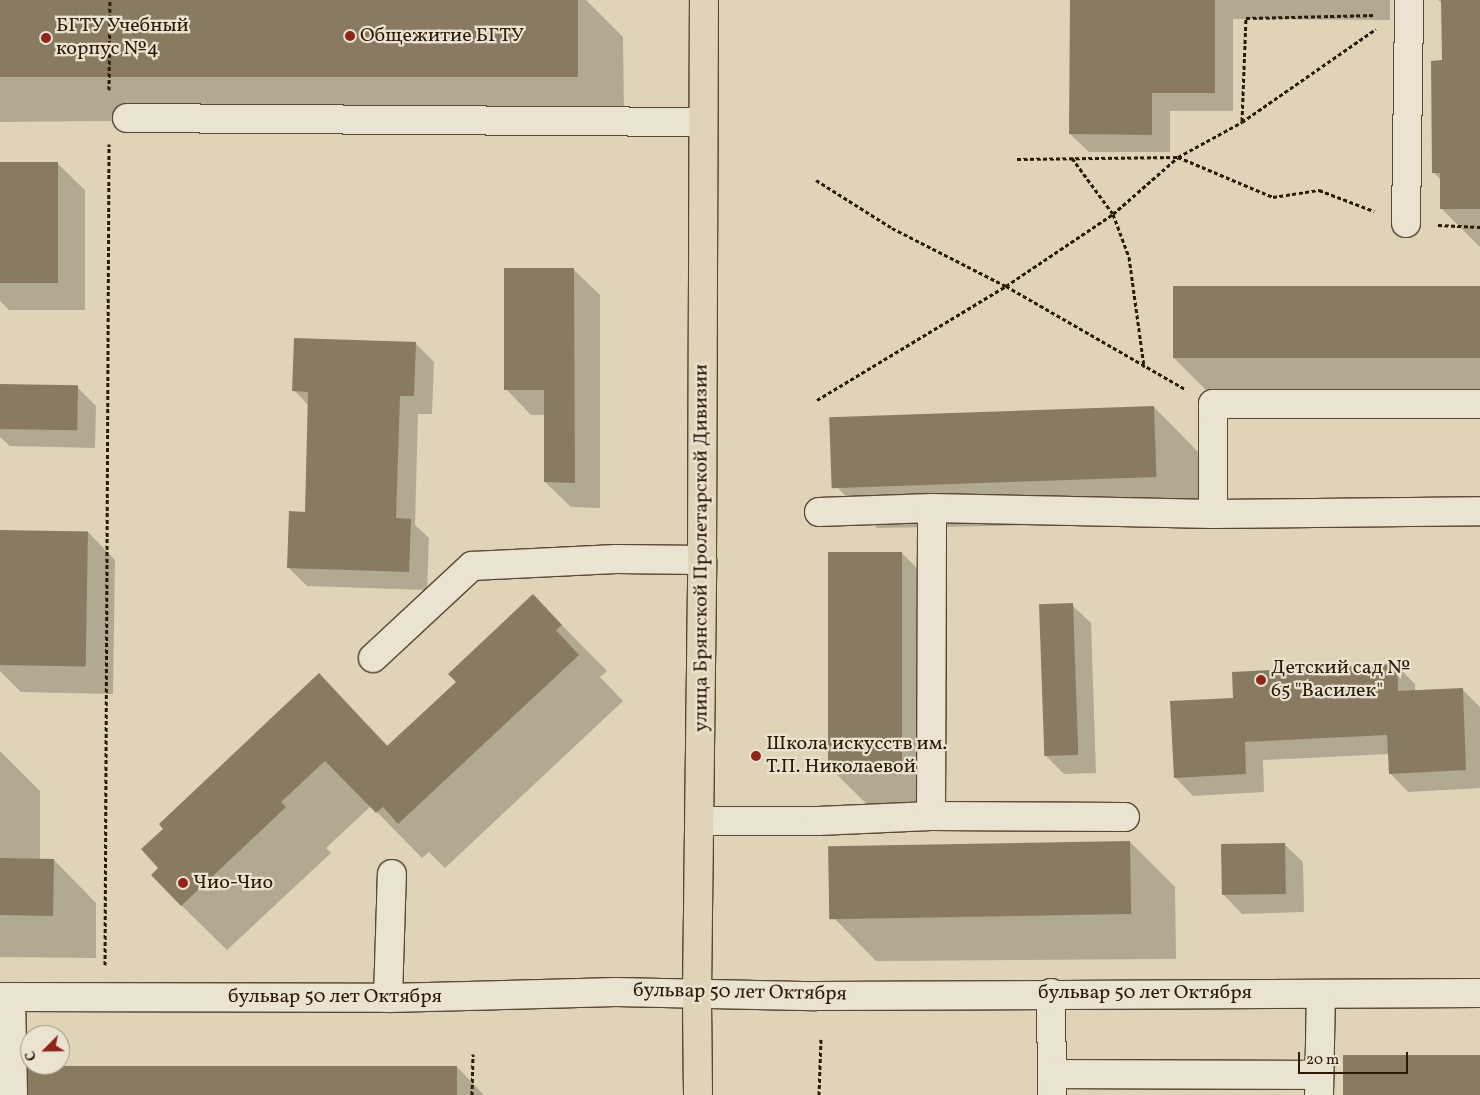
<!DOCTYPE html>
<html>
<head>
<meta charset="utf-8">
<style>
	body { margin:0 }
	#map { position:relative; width:1480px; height:1095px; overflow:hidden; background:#dfd4b8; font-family:Vollkorn,serif }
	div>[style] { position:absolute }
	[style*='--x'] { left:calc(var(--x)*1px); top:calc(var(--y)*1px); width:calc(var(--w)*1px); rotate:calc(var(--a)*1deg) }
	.shadow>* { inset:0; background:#0003 }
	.building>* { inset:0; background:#897b62; transform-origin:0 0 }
	.path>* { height:3px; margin-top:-1.5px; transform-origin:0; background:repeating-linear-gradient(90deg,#2c1a05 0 4px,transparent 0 6.5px) }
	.roads { filter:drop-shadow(1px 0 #594832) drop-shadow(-1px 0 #594832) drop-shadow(0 1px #594832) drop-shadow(0 -1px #594832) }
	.minor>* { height:28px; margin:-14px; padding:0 14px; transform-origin:14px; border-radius:14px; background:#eae3d1 }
	.major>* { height:28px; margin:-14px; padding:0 14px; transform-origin:14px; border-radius:14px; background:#dfd4b8 }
	.dots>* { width:14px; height:14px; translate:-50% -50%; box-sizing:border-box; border:2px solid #eae3d1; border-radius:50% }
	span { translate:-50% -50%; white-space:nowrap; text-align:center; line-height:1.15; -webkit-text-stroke:4.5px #eae3d1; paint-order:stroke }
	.poi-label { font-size:20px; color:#2c1a05 }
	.left { translate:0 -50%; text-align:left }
	.street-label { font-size:20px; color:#2c1a05 }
	.north { position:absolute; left:20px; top:1025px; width:50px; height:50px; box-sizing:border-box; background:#eae3d1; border:1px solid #9e937f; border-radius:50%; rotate:247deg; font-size:14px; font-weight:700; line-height:20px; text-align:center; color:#2c1a05 }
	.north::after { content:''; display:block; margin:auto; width:18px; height:22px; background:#8f2418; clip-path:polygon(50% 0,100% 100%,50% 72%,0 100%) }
	.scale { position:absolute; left:1298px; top:1052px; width:110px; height:22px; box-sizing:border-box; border:2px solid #2c1a05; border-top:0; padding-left:6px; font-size:15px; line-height:18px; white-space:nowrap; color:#2c1a05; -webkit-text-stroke:4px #eae3d1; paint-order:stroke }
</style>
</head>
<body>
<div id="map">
	<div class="shadow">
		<i style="clip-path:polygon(0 0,586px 0,623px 37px,624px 116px,0 122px)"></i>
		<i style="clip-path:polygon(1071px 0,1390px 0,1390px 20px,1233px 19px,1233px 111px,1170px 111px,1170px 152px,1089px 152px,1070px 134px)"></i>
		<i style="clip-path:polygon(1438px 0,1480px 0,1480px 247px,1441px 208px,1441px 180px,1433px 172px,1443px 62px,1443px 4px)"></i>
		<i style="clip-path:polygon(0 163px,57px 163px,85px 190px,85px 310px,9px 310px,0 301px)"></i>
		<i style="clip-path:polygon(574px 270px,600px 295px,600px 508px,571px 507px,545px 482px,545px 415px,531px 415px,506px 389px)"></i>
		<i style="clip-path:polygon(1480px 287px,1480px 403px,1220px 404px,1174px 358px)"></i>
		<i style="clip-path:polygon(415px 343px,434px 362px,432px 414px,418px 414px,415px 525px,429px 538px,427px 590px,307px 586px,288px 567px,306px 513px,309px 406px,294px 390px)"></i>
		<i style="clip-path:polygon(0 385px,77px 387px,96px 406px,95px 448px,10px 446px,0 437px)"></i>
		<i style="clip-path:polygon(1154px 407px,1199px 453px,1201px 522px,877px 528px,832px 482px)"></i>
		<i style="clip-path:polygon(0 531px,88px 532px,115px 560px,113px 694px,21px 692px,0 671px)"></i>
		<i style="clip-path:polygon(902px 553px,947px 599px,946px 813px,875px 812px,829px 767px)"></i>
		<i style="clip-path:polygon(533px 596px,607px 671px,600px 677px,623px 701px,445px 868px,429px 852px,422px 858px,371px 806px,326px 848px,331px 853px,227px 950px,181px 905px,319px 675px,388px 746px,457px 682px)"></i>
		<i style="clip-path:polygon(1072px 605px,1091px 623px,1096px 773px,1064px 774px,1045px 755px)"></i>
		<i style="clip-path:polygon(1396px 665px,1415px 684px,1415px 692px,1462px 689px,1480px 707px,1480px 788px,1408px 792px,1390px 773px,1389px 754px,1263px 760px,1264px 792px,1193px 796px,1175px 777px,1234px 700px)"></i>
		<i style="clip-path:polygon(0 751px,40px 791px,40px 860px,54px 860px,96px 903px,96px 958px,0 957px)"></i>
		<i style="clip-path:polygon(1130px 842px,1175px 887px,1176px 959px,876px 961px,831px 915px)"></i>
		<i style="clip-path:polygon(1284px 844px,1303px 862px,1304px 912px,1242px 914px,1224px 895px)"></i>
		<i style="clip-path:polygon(457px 1067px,484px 1095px,30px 1095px)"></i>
	</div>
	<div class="building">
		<i style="left:0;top:0;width:578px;height:77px"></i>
		<i style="clip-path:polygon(1070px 0,1215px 0,1215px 93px,1152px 93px,1152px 135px,1069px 134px)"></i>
		<i style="clip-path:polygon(1441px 0,1480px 0,1480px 209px,1440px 209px,1440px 173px,1432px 173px,1431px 61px,1442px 60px)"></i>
		<i style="left:0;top:162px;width:58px;height:121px"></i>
		<i style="clip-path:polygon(504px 268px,574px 268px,575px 483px,544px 482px,544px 390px,504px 390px)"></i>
		<i style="left:1480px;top:286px;width:72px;height:307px;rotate:90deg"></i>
		<i style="clip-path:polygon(294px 338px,416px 342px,414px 396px,400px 396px,396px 518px,411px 519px,409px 572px,287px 568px,289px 511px,305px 512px,308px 392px,292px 391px)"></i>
		<i style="left:0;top:384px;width:78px;height:45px;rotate:1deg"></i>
		<i style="left:1154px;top:406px;width:71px;height:325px;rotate:88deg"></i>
		<i style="left:0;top:530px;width:88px;height:135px;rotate:1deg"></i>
		<i style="left:828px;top:552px;width:74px;height:215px"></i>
		<i style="clip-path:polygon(533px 594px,562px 625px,556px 630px,579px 655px,398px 824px,383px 807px,376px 813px,325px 761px,281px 802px,286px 807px,181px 906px,151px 875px,158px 868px,141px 849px,163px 829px,159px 824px,319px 673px,387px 746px,456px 682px,448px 674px)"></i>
		<i style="left:1073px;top:603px;width:152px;height:34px;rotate:88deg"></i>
		<i style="clip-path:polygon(1397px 664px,1398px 691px,1463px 688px,1466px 770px,1389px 774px,1387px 735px,1245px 742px,1246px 774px,1174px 778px,1170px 701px,1233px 698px,1232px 672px)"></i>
		<i style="left:1130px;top:841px;width:73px;height:302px;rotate:89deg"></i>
		<i style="left:1285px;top:843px;width:51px;height:64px;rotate:89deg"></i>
		<i style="left:0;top:858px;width:54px;height:57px;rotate:1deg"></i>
		<i style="left:1480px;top:1055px;width:40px;height:137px;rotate:90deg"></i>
		<i style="left:457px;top:1066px;width:29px;height:429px;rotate:90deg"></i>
	</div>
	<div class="path">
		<i style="--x:109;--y:90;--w:90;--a:-89.4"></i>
		<i style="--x:1242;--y:121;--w:103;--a:-87.8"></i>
		<i style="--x:1246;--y:18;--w:130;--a:-1.3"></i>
		<i style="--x:1072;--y:158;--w:69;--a:53.8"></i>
		<i style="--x:1113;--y:214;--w:46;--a:69.6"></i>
		<i style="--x:1129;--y:257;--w:111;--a:82.2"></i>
		<i style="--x:1017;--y:159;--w:161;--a:-0.7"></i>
		<i style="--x:1178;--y:157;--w:73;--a:-28.7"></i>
		<i style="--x:1242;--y:122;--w:163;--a:-34.8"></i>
		<i style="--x:816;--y:180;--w:90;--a:32.3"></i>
		<i style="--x:892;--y:228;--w:128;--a:27"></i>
		<i style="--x:1006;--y:286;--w:207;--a:29.9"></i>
		<i style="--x:1438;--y:225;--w:42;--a:2.7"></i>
		<i style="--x:817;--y:400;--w:221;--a:-31.1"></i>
		<i style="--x:1006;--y:286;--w:129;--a:-33.9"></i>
		<i style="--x:1113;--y:214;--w:86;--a:-41.2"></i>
		<i style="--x:1178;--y:157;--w:103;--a:22.8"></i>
		<i style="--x:1273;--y:197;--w:47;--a:-8.7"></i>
		<i style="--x:1319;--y:190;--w:59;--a:20.9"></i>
		<i style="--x:105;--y:965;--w:821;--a:-89.72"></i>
		<i style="--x:472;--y:1095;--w:41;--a:-88.6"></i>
		<i style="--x:819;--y:1095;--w:56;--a:-88"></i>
	</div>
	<div class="roads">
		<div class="minor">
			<i style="--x:127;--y:118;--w:576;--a:0.4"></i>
			<i style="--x:1406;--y:223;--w:223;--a:-89.2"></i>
			<i style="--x:819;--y:512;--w:113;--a:-2"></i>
			<i style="--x:932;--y:508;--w:281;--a:1.2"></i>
			<i style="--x:1213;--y:514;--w:267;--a:-0.6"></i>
			<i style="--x:1213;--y:514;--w:110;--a:-90"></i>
			<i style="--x:1213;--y:404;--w:267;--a:0"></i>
			<i style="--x:373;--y:658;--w:135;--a:-42.9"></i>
			<i style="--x:472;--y:566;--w:144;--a:-2.8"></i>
			<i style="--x:616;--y:559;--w:86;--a:0.7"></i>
			<i style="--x:931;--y:816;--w:308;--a:-89.8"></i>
			<i style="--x:700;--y:821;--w:118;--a:0"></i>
			<i style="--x:818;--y:821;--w:113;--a:-2.5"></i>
			<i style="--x:931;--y:816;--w:194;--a:0.3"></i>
			<i style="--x:1051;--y:993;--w:102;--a:89.4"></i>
			<i style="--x:0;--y:997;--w:388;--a:0.1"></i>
			<i style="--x:388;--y:998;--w:228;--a:-1.5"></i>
			<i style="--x:616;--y:992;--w:199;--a:1.2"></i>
			<i style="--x:815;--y:996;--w:665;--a:-0.26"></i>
			<i style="--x:11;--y:997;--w:98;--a:88.8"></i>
			<i style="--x:388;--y:998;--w:124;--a:-88.2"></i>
			<i style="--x:1052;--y:1074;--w:267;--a:0.2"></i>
			<i style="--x:1319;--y:1095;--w:101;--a:-88.9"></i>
		</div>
		<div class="major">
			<i style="--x:698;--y:1095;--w:101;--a:-90.6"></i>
			<i style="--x:697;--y:994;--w:434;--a:-89.3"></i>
			<i style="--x:702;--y:560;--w:560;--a:-89.8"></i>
		</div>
	</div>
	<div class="dots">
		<i style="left:350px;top:36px;background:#8f2418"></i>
		<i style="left:46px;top:38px;background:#8f2418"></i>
		<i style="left:1261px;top:680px;background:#8f2418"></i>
		<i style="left:756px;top:756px;background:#8f2418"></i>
		<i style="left:183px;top:883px;background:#8f2418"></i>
	</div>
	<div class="poi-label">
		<span class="left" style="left:56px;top:38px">БГТУ Учебный<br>корпус №4</span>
		<span class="left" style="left:360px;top:36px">Общежитие БГТУ</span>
		<span class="left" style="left:1271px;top:680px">Детский сад №<br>65 "Василек"</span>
		<span class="left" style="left:766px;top:756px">Школа искусств им.<br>Т.П. Николаевой</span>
		<span class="left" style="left:193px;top:883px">Чио-Чио</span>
	</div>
	<div class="street-label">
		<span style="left:702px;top:548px;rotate:-90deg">улица Брянской Пролетарской Дивизии</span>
		<span style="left:740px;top:993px;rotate:1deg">бульвар 50 лет Октября</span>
		<span style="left:1145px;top:993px">бульвар 50 лет Октября</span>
		<span style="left:335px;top:997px">бульвар 50 лет Октября</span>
	</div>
	<div class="north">С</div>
	<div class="scale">20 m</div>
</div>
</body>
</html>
